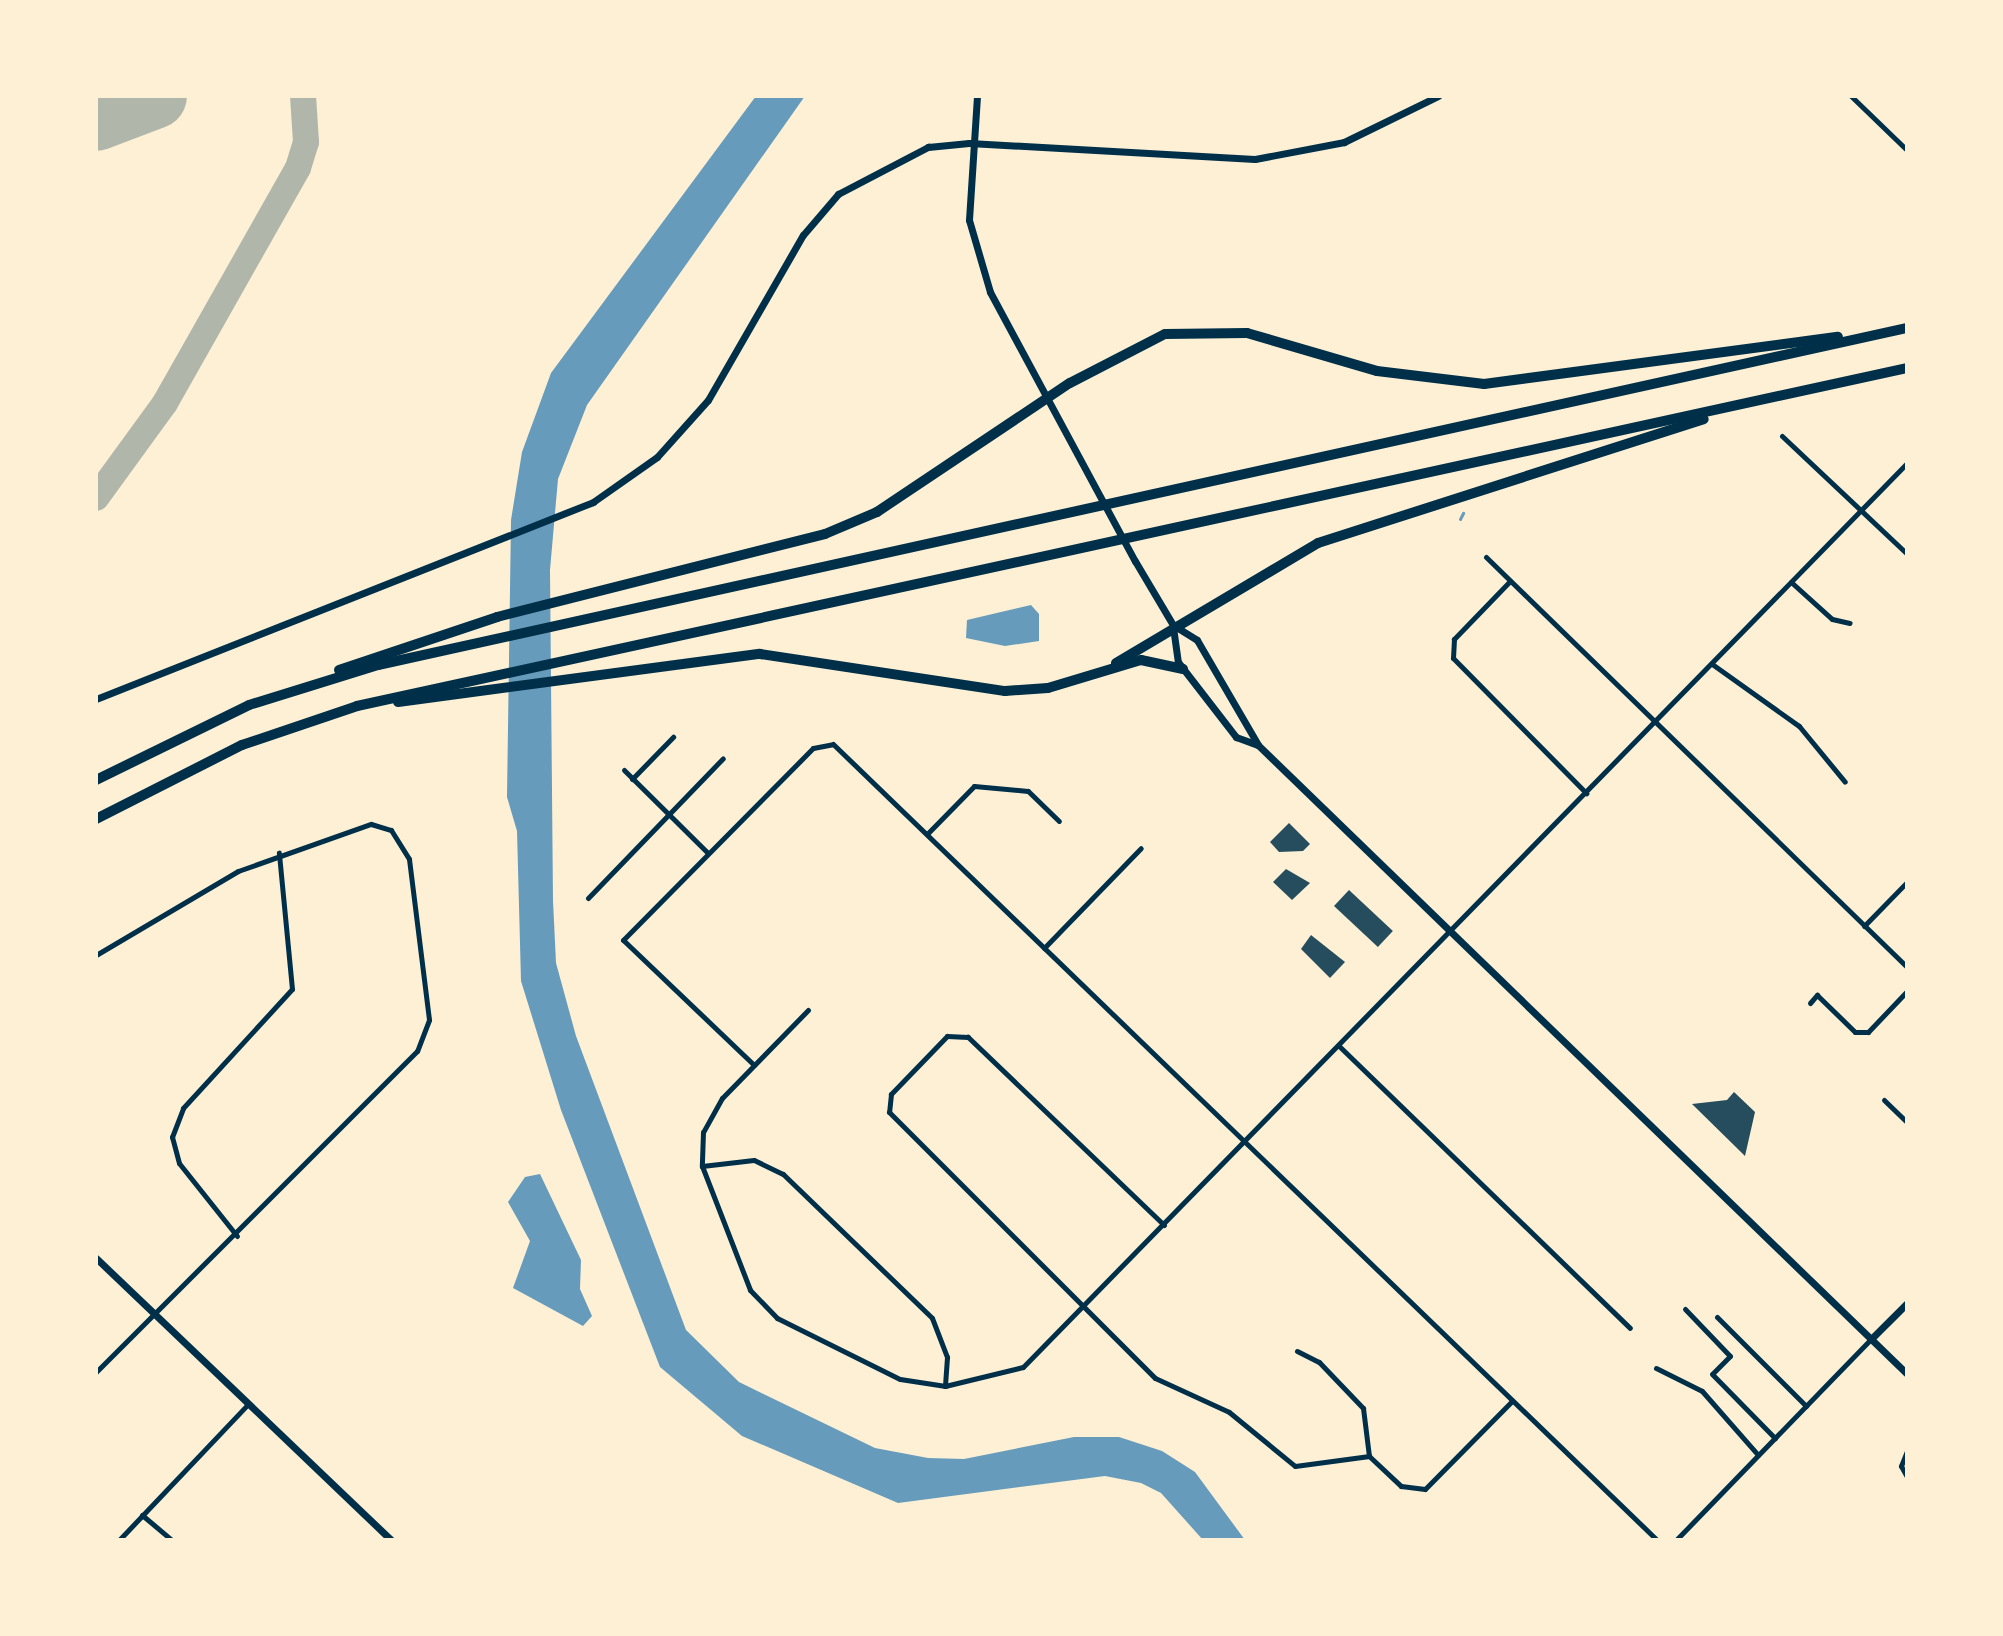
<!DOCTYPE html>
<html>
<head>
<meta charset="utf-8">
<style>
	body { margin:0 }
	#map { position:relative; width:2003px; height:1636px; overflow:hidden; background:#fdf0d5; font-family:"Fira Sans",sans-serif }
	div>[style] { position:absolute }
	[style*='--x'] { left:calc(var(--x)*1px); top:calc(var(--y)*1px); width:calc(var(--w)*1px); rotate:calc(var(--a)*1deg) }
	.water>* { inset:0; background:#669bbc }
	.stream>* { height:3px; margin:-1.5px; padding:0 1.5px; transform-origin:1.5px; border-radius:1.5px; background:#669bbc }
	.taxiway>* { height:26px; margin:-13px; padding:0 13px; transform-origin:13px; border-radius:13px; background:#b1b6ab }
	.runway>* { height:66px; margin:-33px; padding:0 33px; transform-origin:33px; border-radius:33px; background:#b1b6ab }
	.building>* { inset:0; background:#264d5e; transform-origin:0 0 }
	.minor>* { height:5px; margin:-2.5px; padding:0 2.5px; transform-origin:2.5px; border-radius:2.5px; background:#003049 }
	.tertiary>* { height:7px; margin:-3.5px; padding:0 3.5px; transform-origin:3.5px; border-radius:3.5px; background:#003049 }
	.secondary>* { height:7px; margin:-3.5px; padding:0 3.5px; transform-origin:3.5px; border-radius:3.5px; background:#003049 }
	.motorway>* { height:10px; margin:-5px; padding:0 5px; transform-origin:5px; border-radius:5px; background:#003049 }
	span { translate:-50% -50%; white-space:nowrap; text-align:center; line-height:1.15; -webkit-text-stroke:8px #fdf0d5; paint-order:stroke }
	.frame { position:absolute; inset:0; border:98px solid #fdf0d5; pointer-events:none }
</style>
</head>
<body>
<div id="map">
	<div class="water">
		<i style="clip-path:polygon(756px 96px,805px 96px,587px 405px,558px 479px,550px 570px,553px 901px,556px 963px,576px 1036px,686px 1330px,739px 1382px,875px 1448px,928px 1458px,964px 1459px,1074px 1437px,1119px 1437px,1162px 1451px,1195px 1472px,1245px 1540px,1203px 1540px,1161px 1493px,1141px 1483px,1105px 1476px,898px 1503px,742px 1436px,660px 1367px,561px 1110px,521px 981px,517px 831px,507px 797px,511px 520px,522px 452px,551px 373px)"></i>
		<i style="clip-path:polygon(1031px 605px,1039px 614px,1039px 641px,1005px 646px,966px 638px,967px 620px)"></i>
		<i style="clip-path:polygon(540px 1174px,581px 1260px,580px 1289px,592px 1316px,583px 1326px,513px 1288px,530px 1241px,508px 1202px,525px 1177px)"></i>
	</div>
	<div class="stream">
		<i style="--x:1460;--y:519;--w:7;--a:-63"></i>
	</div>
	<div class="taxiway">
		<i style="--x:96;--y:498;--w:117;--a:-54"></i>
		<i style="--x:165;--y:403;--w:270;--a:-60.5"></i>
		<i style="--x:298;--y:168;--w:27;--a:-73"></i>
		<i style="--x:306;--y:142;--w:46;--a:-93.7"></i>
	</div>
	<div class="runway">
		<i style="--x:96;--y:118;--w:62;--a:-20.8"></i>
	</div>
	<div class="building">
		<i style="clip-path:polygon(1289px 823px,1310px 844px,1303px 851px,1279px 852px,1270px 842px)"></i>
		<i style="clip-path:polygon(1286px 869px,1310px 883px,1292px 900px,1273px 882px)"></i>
		<i style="left:1349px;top:890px;width:60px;height:22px;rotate:43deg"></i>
		<i style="clip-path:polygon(1311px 935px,1345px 962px,1330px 978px,1301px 949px)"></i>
		<i style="clip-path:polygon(1734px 1092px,1755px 1112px,1745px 1156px,1692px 1104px,1727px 1100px)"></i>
	</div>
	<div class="minor">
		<i style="--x:1851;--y:96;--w:78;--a:44"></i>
		<i style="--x:1782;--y:436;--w:172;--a:43.3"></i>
		<i style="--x:1486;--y:557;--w:588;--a:44.24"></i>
		<i style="--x:1510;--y:581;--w:81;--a:134"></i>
		<i style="--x:1454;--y:639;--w:19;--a:93"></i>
		<i style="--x:1453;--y:658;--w:190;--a:45.4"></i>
		<i style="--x:1791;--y:582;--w:55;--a:42.1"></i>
		<i style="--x:1832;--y:619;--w:18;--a:13"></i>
		<i style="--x:1712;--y:664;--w:107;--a:35.5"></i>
		<i style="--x:1799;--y:726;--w:72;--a:50.6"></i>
		<i style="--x:624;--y:770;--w:118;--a:44.7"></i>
		<i style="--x:632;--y:779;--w:59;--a:-45.7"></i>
		<i style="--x:927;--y:834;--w:67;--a:-45.6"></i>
		<i style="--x:974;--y:786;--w:54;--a:5.3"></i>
		<i style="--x:1028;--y:791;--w:43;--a:44.1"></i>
		<i style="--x:588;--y:898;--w:194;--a:-46"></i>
		<i style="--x:1864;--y:926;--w:62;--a:-45.7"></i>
		<i style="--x:1044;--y:948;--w:139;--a:-45.9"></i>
		<i style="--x:96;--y:955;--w:165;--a:-30.6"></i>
		<i style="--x:238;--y:871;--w:141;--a:-19.5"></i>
		<i style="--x:371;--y:824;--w:21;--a:17"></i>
		<i style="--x:391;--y:830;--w:34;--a:58"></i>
		<i style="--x:409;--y:859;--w:162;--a:82.9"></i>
		<i style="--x:429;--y:1020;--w:33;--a:111"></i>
		<i style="--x:417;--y:1051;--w:454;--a:135"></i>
		<i style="--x:1810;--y:1003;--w:11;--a:-49"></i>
		<i style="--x:1817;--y:995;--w:53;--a:44.2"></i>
		<i style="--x:1855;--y:1032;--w:13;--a:0"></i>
		<i style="--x:1868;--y:1032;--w:57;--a:-46.4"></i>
		<i style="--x:808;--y:1010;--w:123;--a:134.3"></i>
		<i style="--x:722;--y:1098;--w:39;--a:119"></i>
		<i style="--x:703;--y:1132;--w:34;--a:92"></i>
		<i style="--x:702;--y:1166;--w:133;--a:68.8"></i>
		<i style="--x:750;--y:1290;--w:39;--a:46"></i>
		<i style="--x:777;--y:1318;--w:137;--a:26.4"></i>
		<i style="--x:900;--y:1379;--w:46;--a:8.8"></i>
		<i style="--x:945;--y:1386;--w:80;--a:-13.7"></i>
		<i style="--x:1023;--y:1367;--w:1264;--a:-45.64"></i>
		<i style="--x:1339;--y:1046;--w:405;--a:44.1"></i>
		<i style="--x:754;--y:1065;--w:181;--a:-136.3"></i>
		<i style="--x:623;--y:940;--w:270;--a:-45.3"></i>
		<i style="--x:813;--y:748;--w:20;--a:-11"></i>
		<i style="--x:833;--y:744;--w:1146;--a:44.01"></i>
		<i style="--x:1884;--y:1100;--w:32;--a:44"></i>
		<i style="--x:702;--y:1166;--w:52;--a:-6.6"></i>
		<i style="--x:754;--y:1160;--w:32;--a:26"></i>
		<i style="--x:783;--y:1174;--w:207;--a:44"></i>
		<i style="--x:932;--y:1318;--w:42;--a:69"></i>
		<i style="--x:947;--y:1357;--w:29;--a:94"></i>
		<i style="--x:1164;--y:1225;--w:272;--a:-136.2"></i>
		<i style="--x:968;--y:1037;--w:21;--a:-177"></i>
		<i style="--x:947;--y:1036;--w:81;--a:134"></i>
		<i style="--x:891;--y:1094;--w:18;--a:96"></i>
		<i style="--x:889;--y:1112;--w:376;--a:45"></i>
		<i style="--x:1155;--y:1378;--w:81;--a:24.7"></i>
		<i style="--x:1229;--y:1412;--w:85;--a:39.3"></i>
		<i style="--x:1295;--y:1466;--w:75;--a:-7.7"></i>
		<i style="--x:1369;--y:1456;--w:44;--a:43.2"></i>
		<i style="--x:1401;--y:1486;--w:24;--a:7"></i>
		<i style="--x:1425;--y:1489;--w:124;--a:-45.3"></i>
		<i style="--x:237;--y:1236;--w:93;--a:-128.5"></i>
		<i style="--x:179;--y:1163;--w:27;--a:-105"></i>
		<i style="--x:172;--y:1137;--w:31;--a:-69"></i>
		<i style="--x:183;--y:1108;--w:161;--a:-47.5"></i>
		<i style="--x:292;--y:989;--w:137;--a:-95.5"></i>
		<i style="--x:1685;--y:1309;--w:65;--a:46.2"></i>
		<i style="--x:1730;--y:1356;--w:25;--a:135"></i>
		<i style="--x:1712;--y:1374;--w:90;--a:45.5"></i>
		<i style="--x:1717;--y:1317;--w:126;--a:45"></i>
		<i style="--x:1297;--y:1351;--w:25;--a:27"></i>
		<i style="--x:1319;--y:1362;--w:64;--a:46.3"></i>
		<i style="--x:1363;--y:1408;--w:48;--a:82.9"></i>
		<i style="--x:1656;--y:1368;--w:51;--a:26.6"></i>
		<i style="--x:1702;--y:1391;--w:85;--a:48.8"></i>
		<i style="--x:1907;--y:1451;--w:16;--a:112"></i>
		<i style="--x:1901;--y:1466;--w:13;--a:61"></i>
		<i style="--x:142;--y:1515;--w:39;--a:40"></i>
		<i style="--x:119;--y:1540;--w:187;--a:-46.5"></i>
		<i style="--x:1676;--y:1540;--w:280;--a:-45.9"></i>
	</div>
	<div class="tertiary">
		<i style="--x:96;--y:699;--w:535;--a:-21.62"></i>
		<i style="--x:593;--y:502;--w:78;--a:-35.1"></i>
		<i style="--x:657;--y:457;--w:76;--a:-48.2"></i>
		<i style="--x:708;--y:400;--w:190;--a:-60.1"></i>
		<i style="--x:803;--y:235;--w:54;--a:-49.5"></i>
		<i style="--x:838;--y:194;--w:102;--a:-27.6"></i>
		<i style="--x:928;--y:147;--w:41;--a:-5.6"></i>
		<i style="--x:96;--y:1258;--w:408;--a:43.7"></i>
		<i style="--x:1871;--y:1339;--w:51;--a:-45"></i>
	</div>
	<div class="secondary">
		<i style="--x:977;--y:96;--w:124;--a:93.7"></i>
		<i style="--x:969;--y:220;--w:75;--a:73.7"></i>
		<i style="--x:990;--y:292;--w:306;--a:61.7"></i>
		<i style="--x:1135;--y:561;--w:74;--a:59.3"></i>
		<i style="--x:1173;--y:625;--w:28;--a:32"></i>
		<i style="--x:1197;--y:640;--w:121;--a:59.8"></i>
		<i style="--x:969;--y:143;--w:286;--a:3.2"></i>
		<i style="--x:1255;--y:159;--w:91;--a:-10.8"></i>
		<i style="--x:1344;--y:142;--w:105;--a:-26.1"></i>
		<i style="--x:1173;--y:627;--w:35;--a:82"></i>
		<i style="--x:1178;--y:662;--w:95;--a:52.3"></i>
		<i style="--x:1236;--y:737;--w:23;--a:20"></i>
		<i style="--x:1258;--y:745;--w:904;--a:44.1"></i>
	</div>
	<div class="motorway">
		<i style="--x:1116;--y:663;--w:235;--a:-30.7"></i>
		<i style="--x:1318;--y:543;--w:405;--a:-17.8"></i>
		<i style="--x:339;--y:670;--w:167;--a:-18.5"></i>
		<i style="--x:497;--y:617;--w:338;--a:-14.2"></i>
		<i style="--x:825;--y:534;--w:56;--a:-22.9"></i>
		<i style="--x:877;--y:512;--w:232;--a:-33.8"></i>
		<i style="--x:1070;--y:383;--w:107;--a:-27.3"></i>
		<i style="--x:1165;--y:334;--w:82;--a:-0.7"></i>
		<i style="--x:1247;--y:333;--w:135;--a:16.3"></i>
		<i style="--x:1377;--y:371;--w:108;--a:6.9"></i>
		<i style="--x:1484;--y:384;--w:357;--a:-7.6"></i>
		<i style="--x:398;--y:702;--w:365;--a:-7.6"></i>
		<i style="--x:760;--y:654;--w:248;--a:8.6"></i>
		<i style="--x:1005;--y:691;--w:43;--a:-4"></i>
		<i style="--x:1048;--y:688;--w:97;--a:-16.8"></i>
		<i style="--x:1141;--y:660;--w:43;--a:12.1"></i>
		<i style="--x:96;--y:780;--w:170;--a:-26.1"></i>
		<i style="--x:249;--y:705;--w:135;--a:-17.2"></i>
		<i style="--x:378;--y:665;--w:1566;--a:-12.43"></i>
		<i style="--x:96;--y:819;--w:164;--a:-26.9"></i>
		<i style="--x:242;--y:745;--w:121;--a:-18.7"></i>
		<i style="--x:357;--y:706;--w:1586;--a:-12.3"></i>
	</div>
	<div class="frame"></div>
</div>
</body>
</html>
